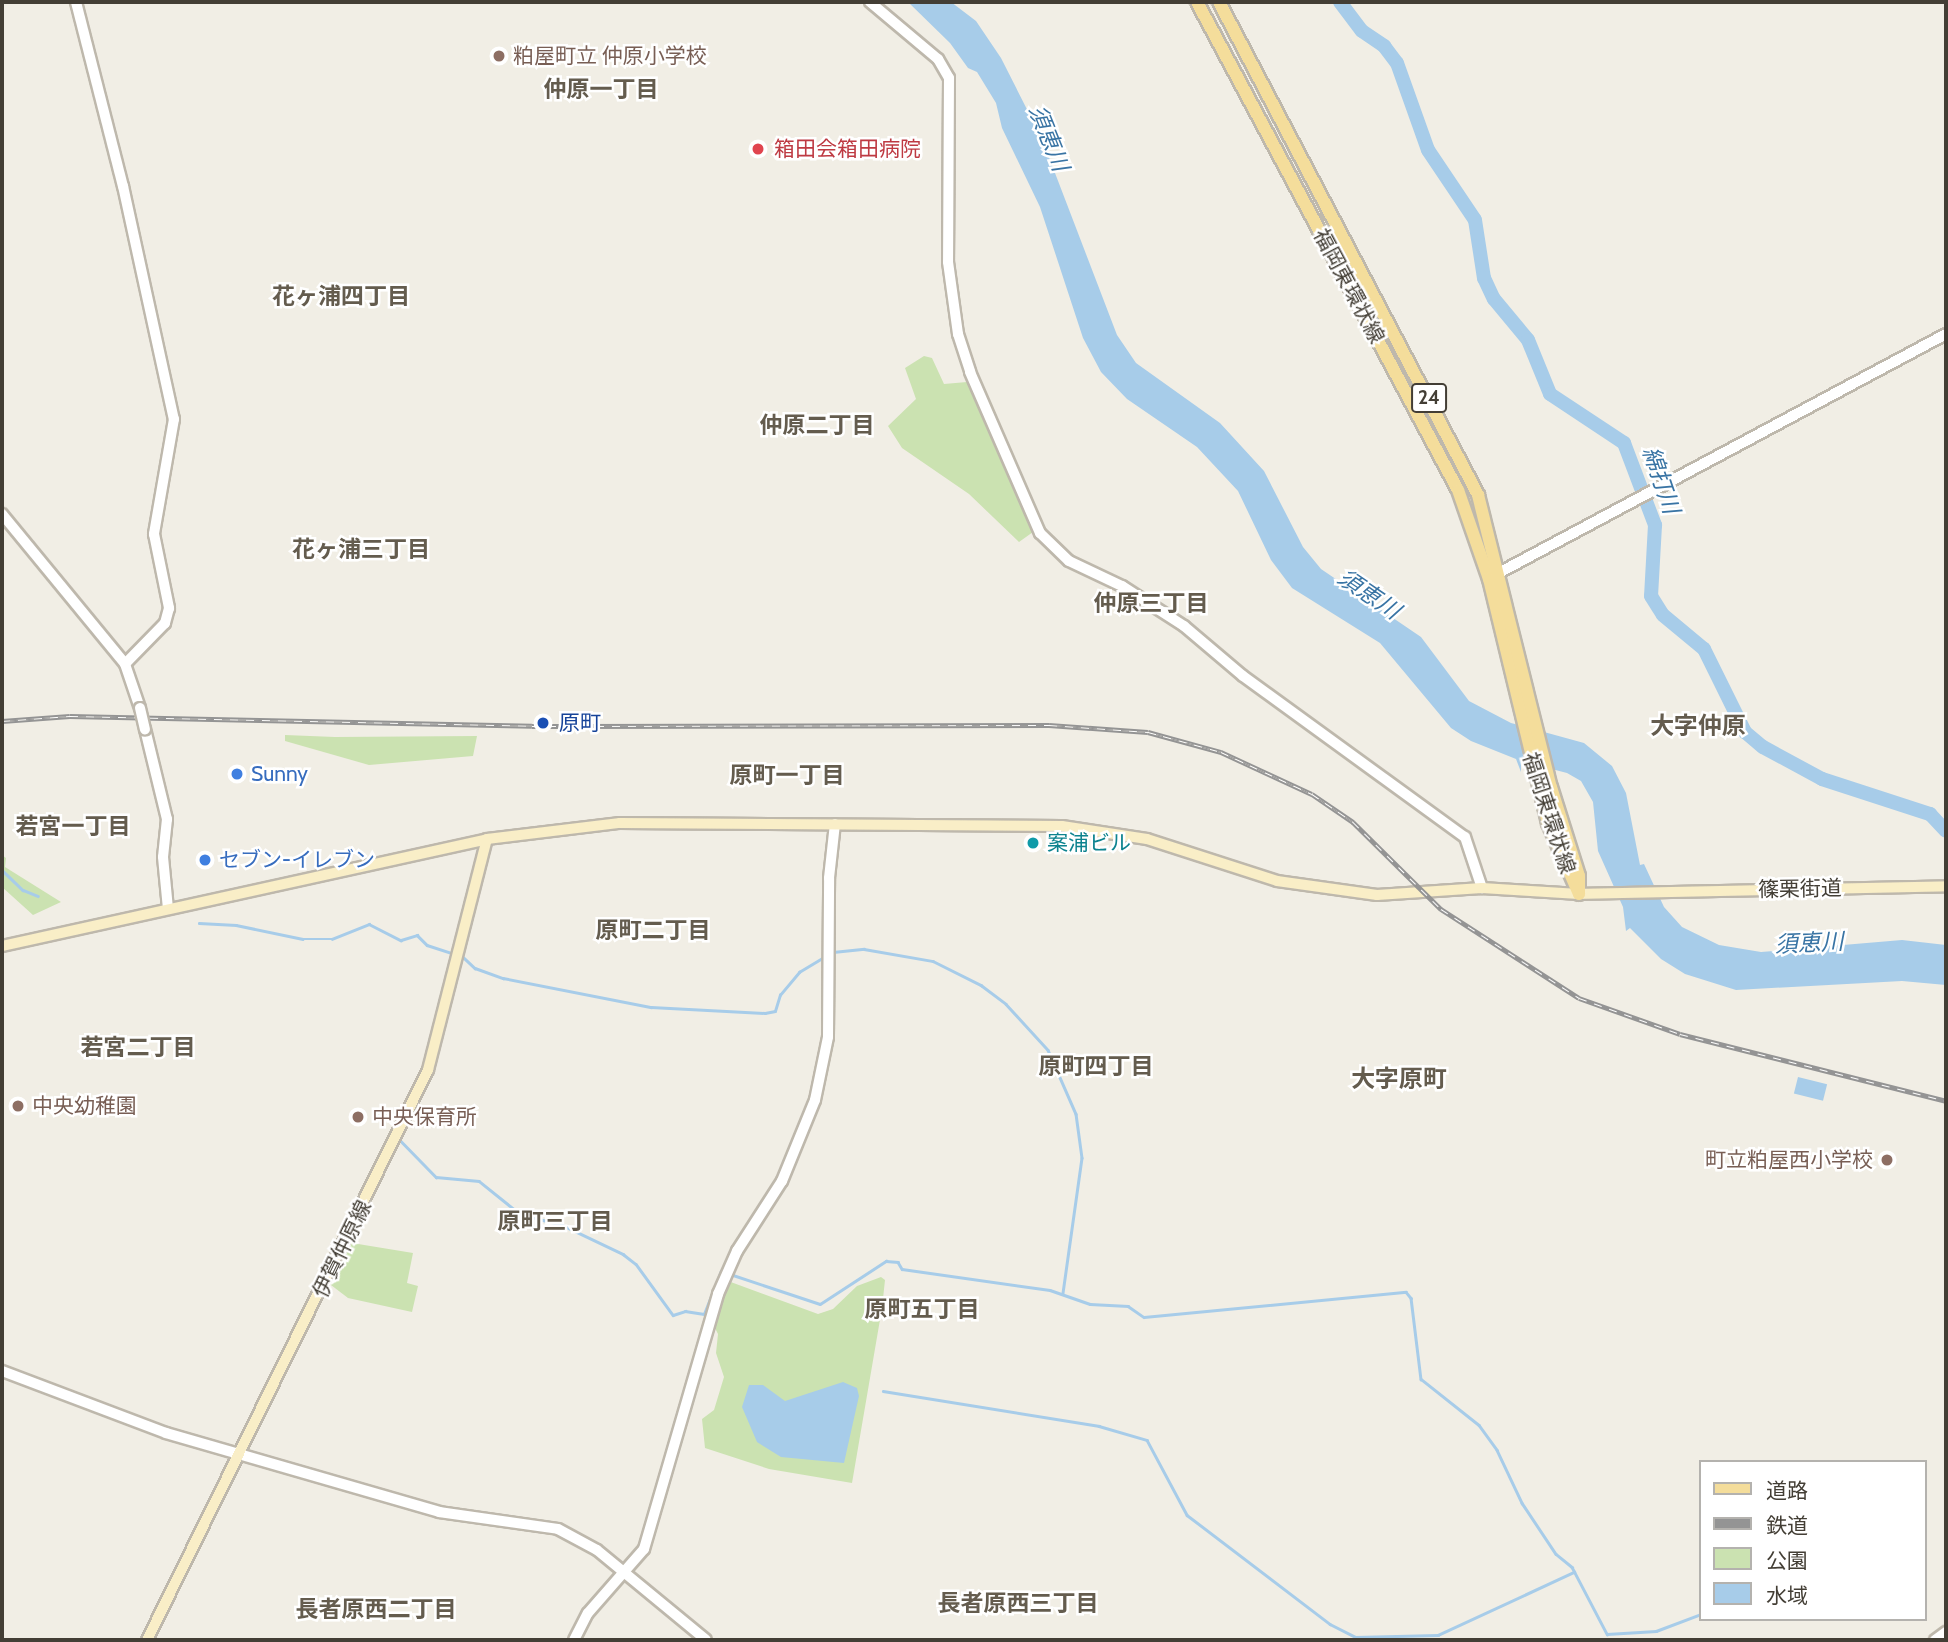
<!DOCTYPE html>
<html>
<head>
<meta charset="utf-8">
<style>
	body { margin:0 }
	#map { position:relative; width:1948px; height:1642px; overflow:hidden; background:#f1eee5; font-family:Cabin,"Noto Sans JP",sans-serif }
	div>[style] { position:absolute }
	[style*='--x'] { left:calc(var(--x)*1px); top:calc(var(--y)*1px); width:calc(var(--w)*1px); rotate:calc(var(--a)*1deg) }
	.green>* { inset:0; background:#cbe2b1 }
	.water>* { inset:0; background:#a7cce9; transform-origin:0 0 }
	.stream>* { height:2.5px; margin:-1.25px; padding:0 1.25px; transform-origin:1.25px; border-radius:1.25px; background:#a7cce9 }
	.river>* { height:14px; margin:-7px; padding:0 7px; transform-origin:7px; border-radius:7px; background:#a7cce9 }
	.roads { filter:drop-shadow(2px 0 #beb8ac) drop-shadow(-2px 0 #beb8ac) drop-shadow(0 2px #beb8ac) drop-shadow(0 -2px #beb8ac) }
	.tertiary>* { height:10px; margin:-5px; padding:0 5px; transform-origin:5px; border-radius:5px; background:#fff }
	.secondary>* { height:10px; margin:-5px; padding:0 5px; transform-origin:5px; border-radius:5px; background:#f9eec7 }
	.primary>* { height:12px; margin:-6px; padding:0 6px; transform-origin:6px; border-radius:6px; background:#f4dd9b }
	.rail>* { height:5px; margin-top:-2.5px; transform-origin:0; background:repeating-linear-gradient(90deg,#fff 0 8px,#949494 0 16px); box-sizing:border-box; border-block:2px solid #949494 }
	.bridges { filter:drop-shadow(2px 0 #beb8ac) drop-shadow(-2px 0 #beb8ac) drop-shadow(0 2px #beb8ac) drop-shadow(0 -2px #beb8ac) }
	.tertiary-bridge>* { height:10px; margin:-5px; padding:0 5px; transform-origin:5px; border-radius:5px; background:#fff }
	.dots>* { width:19px; height:19px; translate:-50% -50%; box-sizing:border-box; border:4px solid #fff; border-radius:50% }
	span { translate:-50% -50%; white-space:nowrap; text-align:center; line-height:1.15; -webkit-text-stroke:5px #fff; paint-order:stroke }
	.shield-label span { padding:2px 5px; background:#fff; border:2px solid; border-radius:5px; -webkit-text-stroke-width:0 }
	.shield-label { font-size:19px; color:#433e35; font-weight:700 }
	.education-label { font-size:21px; color:#785e54 }
	.left { translate:0 -50%; text-align:left }
	.right { translate:-100% -50%; text-align:right }
	.health-label { font-size:21px; color:#be3a42 }
	.street-label { font-size:21px; color:#433e35 }
	.transit-label { font-size:21px; color:#164399 }
	.shop-label { font-size:21px; color:#366cbe }
	.culture-label { font-size:21px; color:#0d838f }
	.neighbourhood-label { font-size:23px; color:#645c4e; font-weight:700 }
	.water-label { font-size:23px; color:#3974a4; font-style:italic }
	.quarter-label { font-size:24px; color:#645c4e; font-weight:700 }
	.frame { position:absolute; inset:0; border:4px solid #433e35; pointer-events:none }
	.legend { position:absolute; left:1699px; top:1460px; width:228px; height:161px; box-sizing:border-box; background:#fff; border:2px solid #b4b2ae; margin:0; padding:9px 12px; list-style:none; font-size:21px; color:#433e35 }
	.legend li { display:flex; align-items:center; gap:14px; height:35px }
	.legend b { width:35px; border:2px solid #b4b2ae }
</style>
</head>
<body>
<div id="map">
	<div class="green">
		<i style="clip-path:polygon(924px 356px,932px 358px,944px 384px,967px 382px,1033px 532px,1019px 542px,969px 494px,902px 448px,888px 426px,916px 399px,905px 368px)"></i>
		<i style="clip-path:polygon(285px 735px,335px 737px,477px 736px,473px 756px,369px 765px,285px 741px)"></i>
		<i style="clip-path:polygon(2px 855px,6px 858px,5px 867px,61px 902px,33px 915px,2px 887px)"></i>
		<i style="clip-path:polygon(352px 1243px,413px 1253px,407px 1283px,418px 1286px,412px 1312px,348px 1298px,331px 1285px)"></i>
		<i style="clip-path:polygon(881px 1277px,885px 1280px,882px 1308px,852px 1483px,769px 1469px,705px 1448px,702px 1419px,714px 1410px,724px 1377px,716px 1353px,718px 1334px,713px 1324px,728px 1281px,818px 1314px,833px 1309px,857px 1286px)"></i>
	</div>
	<div class="water">
		<i style="clip-path:polygon(908px 2px,951px 2px,976px 21px,1001px 58px,1042px 139px,1117px 335px,1136px 363px,1220px 423px,1264px 471px,1303px 547px,1321px 569px,1421px 637px,1469px 701px,1511px 723px,1584px 743px,1612px 766px,1626px 793px,1640px 865px,1644px 864px,1664px 907px,1682px 927px,1719px 945px,1761px 952px,1902px 940px,1946px 945px,1946px 985px,1902px 981px,1736px 990px,1685px 974px,1661px 959px,1630px 928px,1626px 931px,1623px 907px,1598px 851px,1593px 802px,1581px 781px,1567px 773px,1521px 761px,1521px 772px,1516px 759px,1471px 741px,1451px 728px,1380px 643px,1292px 588px,1271px 560px,1238px 491px,1197px 447px,1127px 399px,1101px 372px,1083px 338px,1040px 207px,1002px 128px,996px 103px,977px 72px,968px 68px,950px 43px)"></i>
		<i style="left:1798px;top:1077px;width:30px;height:17px;rotate:14deg"></i>
		<i style="clip-path:polygon(843px 1382px,857px 1388px,859px 1396px,844px 1463px,781px 1457px,757px 1442px,742px 1407px,749px 1385px,763px 1385px,785px 1401px)"></i>
	</div>
	<div class="stream">
		<i style="--x:2;--y:870;--w:29;--a:44"></i>
		<i style="--x:23;--y:890;--w:16;--a:22"></i>
		<i style="--x:199;--y:923;--w:37;--a:3"></i>
		<i style="--x:236;--y:925;--w:68;--a:11.8"></i>
		<i style="--x:303;--y:939;--w:29;--a:0"></i>
		<i style="--x:332;--y:939;--w:40;--a:-22"></i>
		<i style="--x:369;--y:924;--w:36;--a:27"></i>
		<i style="--x:401;--y:940;--w:17;--a:-17"></i>
		<i style="--x:417;--y:935;--w:14;--a:45"></i>
		<i style="--x:427;--y:945;--w:29;--a:18"></i>
		<i style="--x:833;--y:952;--w:31;--a:-6"></i>
		<i style="--x:864;--y:949;--w:70;--a:9.9"></i>
		<i style="--x:933;--y:961;--w:54;--a:26.6"></i>
		<i style="--x:981;--y:985;--w:31;--a:37"></i>
		<i style="--x:1006;--y:1004;--w:62;--a:47.6"></i>
		<i style="--x:1048;--y:1050;--w:70;--a:66.4"></i>
		<i style="--x:1076;--y:1114;--w:44;--a:82.2"></i>
		<i style="--x:1082;--y:1158;--w:137;--a:98"></i>
		<i style="--x:462;--y:956;--w:18;--a:43"></i>
		<i style="--x:475;--y:968;--w:30;--a:20"></i>
		<i style="--x:503;--y:978;--w:151;--a:11.1"></i>
		<i style="--x:651;--y:1007;--w:114;--a:3"></i>
		<i style="--x:765;--y:1013;--w:10;--a:-11"></i>
		<i style="--x:775;--y:1011;--w:17;--a:-73"></i>
		<i style="--x:780;--y:995;--w:30;--a:-50"></i>
		<i style="--x:799;--y:972;--w:33;--a:-31"></i>
		<i style="--x:400;--y:1140;--w:52;--a:45.8"></i>
		<i style="--x:436;--y:1177;--w:43;--a:5.3"></i>
		<i style="--x:479;--y:1181;--w:53;--a:38.8"></i>
		<i style="--x:520;--y:1214;--w:43;--a:14.7"></i>
		<i style="--x:562;--y:1225;--w:68;--a:25.4"></i>
		<i style="--x:623;--y:1254;--w:16;--a:38"></i>
		<i style="--x:636;--y:1264;--w:63;--a:54"></i>
		<i style="--x:673;--y:1315;--w:13;--a:-18"></i>
		<i style="--x:685;--y:1311;--w:19;--a:9"></i>
		<i style="--x:704;--y:1314;--w:46;--a:-68.4"></i>
		<i style="--x:721;--y:1271;--w:104;--a:18.4"></i>
		<i style="--x:820;--y:1304;--w:79;--a:-33.1"></i>
		<i style="--x:886;--y:1261;--w:12;--a:5"></i>
		<i style="--x:898;--y:1262;--w:8;--a:60"></i>
		<i style="--x:902;--y:1269;--w:149;--a:8.1"></i>
		<i style="--x:1050;--y:1290;--w:42;--a:19.3"></i>
		<i style="--x:1090;--y:1304;--w:38;--a:3"></i>
		<i style="--x:1128;--y:1306;--w:19;--a:35"></i>
		<i style="--x:1144;--y:1317;--w:263;--a:-5.5"></i>
		<i style="--x:1406;--y:1292;--w:8;--a:50"></i>
		<i style="--x:1411;--y:1298;--w:82;--a:83"></i>
		<i style="--x:1421;--y:1379;--w:74;--a:38.4"></i>
		<i style="--x:1479;--y:1425;--w:31;--a:54"></i>
		<i style="--x:1497;--y:1450;--w:59;--a:64.7"></i>
		<i style="--x:1522;--y:1503;--w:61;--a:56.3"></i>
		<i style="--x:1556;--y:1554;--w:21;--a:39"></i>
		<i style="--x:1572;--y:1567;--w:76;--a:62.4"></i>
		<i style="--x:1607;--y:1634;--w:49;--a:-3.5"></i>
		<i style="--x:1656;--y:1631;--w:48;--a:-20.7"></i>
		<i style="--x:883;--y:1391;--w:219;--a:9.2"></i>
		<i style="--x:1099;--y:1426;--w:50;--a:16.3"></i>
		<i style="--x:1147;--y:1440;--w:85;--a:61.9"></i>
		<i style="--x:1187;--y:1515;--w:180;--a:37.3"></i>
		<i style="--x:1330;--y:1624;--w:28;--a:27"></i>
		<i style="--x:1355;--y:1637;--w:83;--a:-1.4"></i>
		<i style="--x:1438;--y:1635;--w:150;--a:-24.9"></i>
	</div>
	<div class="river">
		<i style="--x:1340;--y:2;--w:36;--a:53"></i>
		<i style="--x:1362;--y:31;--w:27;--a:34"></i>
		<i style="--x:1384;--y:46;--w:21;--a:53"></i>
		<i style="--x:1397;--y:63;--w:92;--a:70.4"></i>
		<i style="--x:1428;--y:150;--w:84;--a:56.1"></i>
		<i style="--x:1475;--y:220;--w:59;--a:81.2"></i>
		<i style="--x:1484;--y:278;--w:23;--a:65"></i>
		<i style="--x:1494;--y:299;--w:53;--a:50.3"></i>
		<i style="--x:1528;--y:340;--w:58;--a:67.8"></i>
		<i style="--x:1550;--y:394;--w:89;--a:33.5"></i>
		<i style="--x:1624;--y:443;--w:88;--a:69.3"></i>
		<i style="--x:1655;--y:525;--w:71;--a:93.2"></i>
		<i style="--x:1651;--y:596;--w:22;--a:58"></i>
		<i style="--x:1663;--y:615;--w:53;--a:39.7"></i>
		<i style="--x:1704;--y:649;--w:93;--a:63.7"></i>
		<i style="--x:1745;--y:732;--w:23;--a:40"></i>
		<i style="--x:1763;--y:747;--w:67;--a:28.5"></i>
		<i style="--x:1822;--y:779;--w:114;--a:18"></i>
		<i style="--x:1930;--y:814;--w:23;--a:47"></i>
	</div>
	<div class="roads">
		<div class="tertiary">
			<i style="--x:76;--y:2;--w:190;--a:75.7"></i>
			<i style="--x:123;--y:186;--w:239;--a:77.7"></i>
			<i style="--x:174;--y:419;--w:117;--a:99.9"></i>
			<i style="--x:154;--y:534;--w:76;--a:78.5"></i>
			<i style="--x:169;--y:608;--w:16;--a:105"></i>
			<i style="--x:165;--y:623;--w:57;--a:134.3"></i>
			<i style="--x:125;--y:664;--w:46;--a:71.2"></i>
			<i style="--x:870;--y:2;--w:89;--a:40"></i>
			<i style="--x:938;--y:59;--w:22;--a:60"></i>
			<i style="--x:949;--y:78;--w:184;--a:90.3"></i>
			<i style="--x:948;--y:262;--w:73;--a:82.1"></i>
			<i style="--x:958;--y:334;--w:40;--a:72"></i>
			<i style="--x:970;--y:372;--w:176;--a:66.5"></i>
			<i style="--x:1040;--y:533;--w:40;--a:44"></i>
			<i style="--x:1069;--y:561;--w:59;--a:25.3"></i>
			<i style="--x:1122;--y:586;--w:74;--a:32.8"></i>
			<i style="--x:1184;--y:626;--w:77;--a:40.3"></i>
			<i style="--x:1243;--y:676;--w:274;--a:36"></i>
			<i style="--x:1465;--y:837;--w:54;--a:71.6"></i>
			<i style="--x:2;--y:514;--w:194;--a:50.6"></i>
			<i style="--x:1493;--y:576;--w:514;--a:-28.11"></i>
			<i style="--x:145;--y:729;--w:93;--a:76.3"></i>
			<i style="--x:167;--y:819;--w:38;--a:96"></i>
			<i style="--x:163;--y:857;--w:52;--a:84.5"></i>
			<i style="--x:2;--y:1371;--w:175;--a:20.7"></i>
			<i style="--x:166;--y:1433;--w:284;--a:16.1"></i>
			<i style="--x:439;--y:1512;--w:120;--a:8.1"></i>
			<i style="--x:558;--y:1529;--w:44;--a:28.3"></i>
			<i style="--x:597;--y:1550;--w:141;--a:39.5"></i>
			<i style="--x:574;--y:1640;--w:30;--a:-63"></i>
			<i style="--x:588;--y:1613;--w:85;--a:-48.8"></i>
			<i style="--x:644;--y:1549;--w:266;--a:-73.8"></i>
			<i style="--x:718;--y:1294;--w:47;--a:-66.2"></i>
			<i style="--x:737;--y:1251;--w:83;--a:-57.3"></i>
			<i style="--x:782;--y:1181;--w:87;--a:-67.8"></i>
			<i style="--x:815;--y:1100;--w:64;--a:-78.3"></i>
			<i style="--x:828;--y:1037;--w:159;--a:-89.6"></i>
			<i style="--x:829;--y:878;--w:54;--a:-83.7"></i>
			<i style="--x:1935;--y:1640;--w:14;--a:-36"></i>
		</div>
		<div class="secondary">
			<i style="--x:2;--y:946;--w:497;--a:-12.4"></i>
			<i style="--x:487;--y:839;--w:134;--a:-6.9"></i>
			<i style="--x:620;--y:823;--w:442;--a:0.4"></i>
			<i style="--x:1062;--y:826;--w:86;--a:8.7"></i>
			<i style="--x:1147;--y:839;--w:137;--a:17.9"></i>
			<i style="--x:1277;--y:881;--w:101;--a:8"></i>
			<i style="--x:1377;--y:895;--w:105;--a:-3.8"></i>
			<i style="--x:1482;--y:888;--w:97;--a:3.5"></i>
			<i style="--x:1579;--y:894;--w:367;--a:-1.2"></i>
			<i style="--x:147;--y:1640;--w:636;--a:-63.76"></i>
			<i style="--x:428;--y:1070;--w:238;--a:-75.7"></i>
		</div>
		<div class="primary">
			<i style="--x:1197;--y:2;--w:553;--a:61.86"></i>
			<i style="--x:1458;--y:490;--w:94;--a:70.8"></i>
			<i style="--x:1489;--y:579;--w:251;--a:76.4"></i>
			<i style="--x:1548;--y:823;--w:77;--a:66.4"></i>
			<i style="--x:1219;--y:2;--w:557;--a:62.28"></i>
			<i style="--x:1478;--y:495;--w:301;--a:76"></i>
			<i style="--x:1551;--y:787;--w:93;--a:72.5"></i>
			<i style="--x:1579;--y:876;--w:18;--a:90"></i>
		</div>
	</div>
	<div class="rail">
		<i style="--x:2;--y:721;--w:68;--a:-4.2"></i>
		<i style="--x:70;--y:716;--w:462;--a:1.2"></i>
		<i style="--x:532;--y:726;--w:517;--a:-0.11"></i>
		<i style="--x:1049;--y:725;--w:99;--a:4"></i>
		<i style="--x:1148;--y:732;--w:76;--a:15.3"></i>
		<i style="--x:1221;--y:752;--w:100;--a:24.8"></i>
		<i style="--x:1312;--y:794;--w:50;--a:34.3"></i>
		<i style="--x:1353;--y:822;--w:124;--a:44.7"></i>
		<i style="--x:1441;--y:909;--w:164;--a:32.8"></i>
		<i style="--x:1579;--y:998;--w:107;--a:19.6"></i>
		<i style="--x:1680;--y:1034;--w:274;--a:14.1"></i>
	</div>
	<div class="bridges">
		<div class="tertiary-bridge">
			<i style="--x:140;--y:708;--w:22;--a:77"></i>
		</div>
	</div>
	<div class="dots">
		<i style="left:499px;top:56px;background:#8d6e63"></i>
		<i style="left:758px;top:149px;background:#e0444e"></i>
		<i style="left:543px;top:723px;background:#1a4fb4"></i>
		<i style="left:237px;top:774px;background:#3f7fe0"></i>
		<i style="left:1033px;top:843px;background:#0f9aa8"></i>
		<i style="left:205px;top:860px;background:#3f7fe0"></i>
		<i style="left:18px;top:1106px;background:#8d6e63"></i>
		<i style="left:358px;top:1117px;background:#8d6e63"></i>
		<i style="left:1887px;top:1160px;background:#8d6e63"></i>
	</div>
	<div class="shield-label">
		<span style="left:1429px;top:398px">24</span>
	</div>
	<div class="education-label">
		<span class="left" style="left:513px;top:56px">粕屋町立 仲原小学校</span>
		<span class="left" style="left:32px;top:1106px">中央幼稚園</span>
		<span class="left" style="left:372px;top:1117px">中央保育所</span>
		<span class="right" style="left:1873px;top:1160px">町立粕屋西小学校</span>
	</div>
	<div class="health-label">
		<span class="left" style="left:774px;top:149px">箱田会箱田病院</span>
	</div>
	<div class="street-label">
		<span style="left:1349px;top:286px;rotate:62deg">福岡東環状線</span>
		<span style="left:1549px;top:813px;rotate:72deg">福岡東環状線</span>
		<span style="left:1800px;top:889px;rotate:-1deg">篠栗街道</span>
		<span style="left:342px;top:1249px;rotate:-64deg">伊賀仲原線</span>
	</div>
	<div class="transit-label">
		<span class="left" style="left:559px;top:723px">原町</span>
	</div>
	<div class="shop-label">
		<span class="left" style="left:251px;top:774px">Sunny</span>
		<span class="left" style="left:219px;top:860px">セブン-イレブン</span>
	</div>
	<div class="culture-label">
		<span class="left" style="left:1047px;top:843px">案浦ビル</span>
	</div>
	<div class="neighbourhood-label">
		<span style="left:601px;top:89px">仲原一丁目</span>
		<span style="left:341px;top:296px">花ヶ浦四丁目</span>
		<span style="left:817px;top:425px">仲原二丁目</span>
		<span style="left:361px;top:549px">花ヶ浦三丁目</span>
		<span style="left:1151px;top:603px">仲原三丁目</span>
		<span style="left:787px;top:775px">原町一丁目</span>
		<span style="left:73px;top:826px">若宮一丁目</span>
		<span style="left:653px;top:930px">原町二丁目</span>
		<span style="left:138px;top:1047px">若宮二丁目</span>
		<span style="left:1096px;top:1066px">原町四丁目</span>
		<span style="left:555px;top:1221px">原町三丁目</span>
		<span style="left:922px;top:1309px">原町五丁目</span>
		<span style="left:1018px;top:1603px">長者原西三丁目</span>
		<span style="left:376px;top:1609px">長者原西二丁目</span>
	</div>
	<div class="water-label">
		<span style="left:1049px;top:138px;rotate:68deg">須恵川</span>
		<span style="left:1661px;top:480px;rotate:71deg">綿打川</span>
		<span style="left:1369px;top:594px;rotate:34deg">須恵川</span>
		<span style="left:1809px;top:943px;rotate:-3deg">須恵川</span>
	</div>
	<div class="quarter-label">
		<span style="left:1698px;top:726px">大字仲原</span>
		<span style="left:1399px;top:1079px">大字原町</span>
	</div>
	<div class="frame"></div>
	<ul class="legend">
	<li><b style="height:9px;background:#f4dd9b"></b>道路</li>
	<li><b style="height:9px;background:#949494"></b>鉄道</li>
	<li><b style="height:19px;background:#cbe2b1"></b>公園</li>
	<li><b style="height:19px;background:#a7cce9"></b>水域</li>
	</ul>
</div>
</body>
</html>
